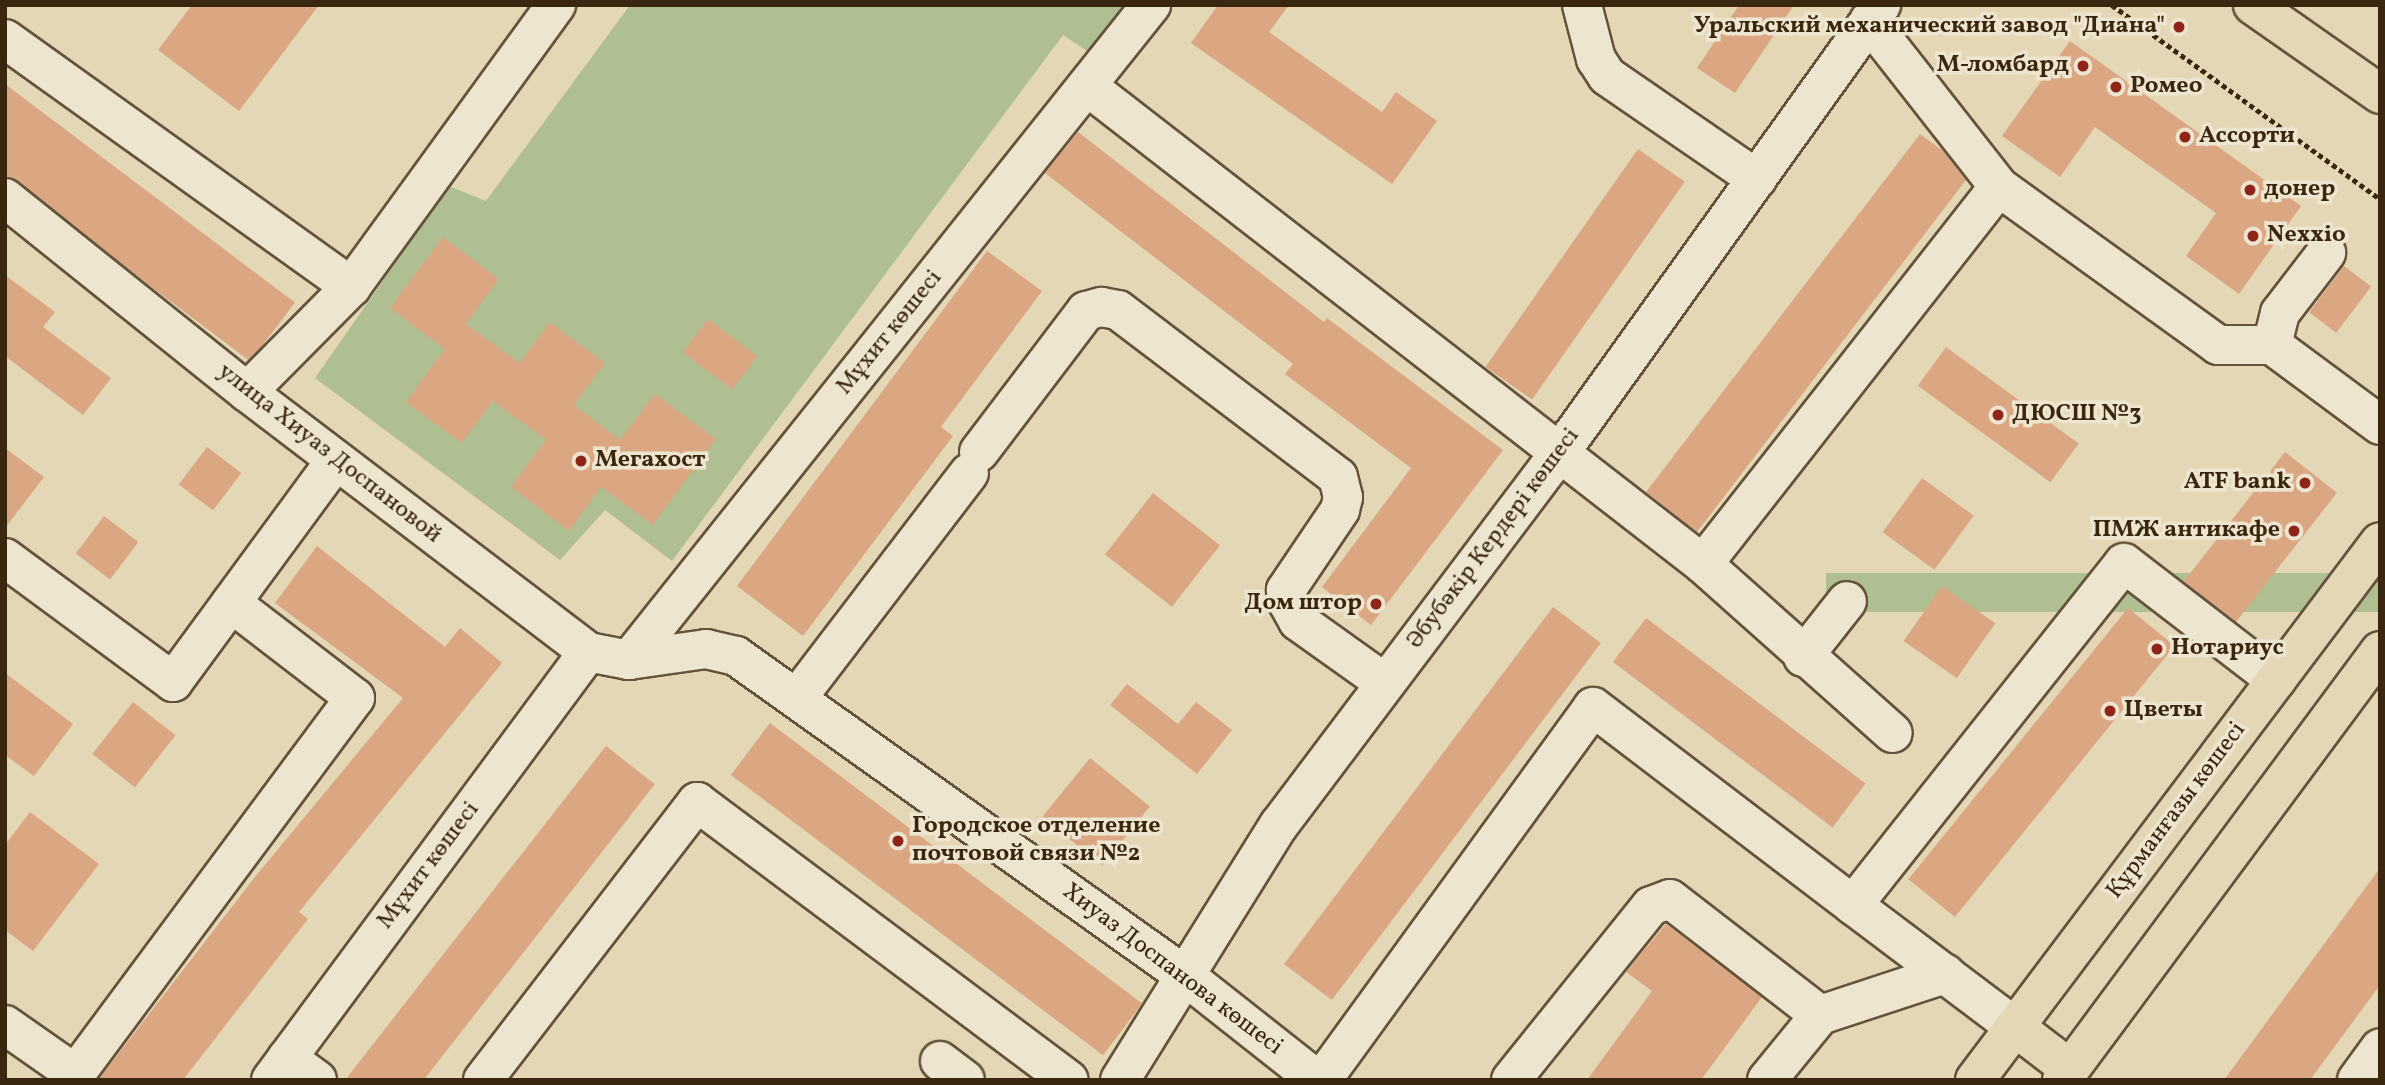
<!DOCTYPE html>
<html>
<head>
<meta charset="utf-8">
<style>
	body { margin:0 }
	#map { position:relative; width:2385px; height:1085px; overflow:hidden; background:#e4d7b6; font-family:Vollkorn,serif }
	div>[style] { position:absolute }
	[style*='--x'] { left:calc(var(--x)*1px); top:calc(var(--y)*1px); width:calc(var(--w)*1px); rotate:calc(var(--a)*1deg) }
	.green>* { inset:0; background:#afbf92; transform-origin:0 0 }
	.building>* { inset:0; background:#daa782; transform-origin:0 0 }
	.path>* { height:4.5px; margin-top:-2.25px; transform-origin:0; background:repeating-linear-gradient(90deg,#3a2710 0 5px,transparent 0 8.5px) }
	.roads { filter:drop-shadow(2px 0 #64533a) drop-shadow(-2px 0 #64533a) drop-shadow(0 2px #64533a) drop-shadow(0 -2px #64533a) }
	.minor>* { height:38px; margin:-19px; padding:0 19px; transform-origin:19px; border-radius:19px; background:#ede5d0 }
	.major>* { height:38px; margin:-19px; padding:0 19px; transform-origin:19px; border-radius:19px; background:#e4d7b6 }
	.dots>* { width:19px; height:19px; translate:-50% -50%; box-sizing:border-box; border:4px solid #ede5d0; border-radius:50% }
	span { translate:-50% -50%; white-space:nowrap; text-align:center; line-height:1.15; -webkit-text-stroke:7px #ede5d0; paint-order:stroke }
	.poi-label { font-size:24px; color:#3a2710; font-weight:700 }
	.right { translate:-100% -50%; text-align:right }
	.left { translate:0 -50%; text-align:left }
	.street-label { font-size:24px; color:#3a2710 }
	.frame { position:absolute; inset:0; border:7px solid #3a2710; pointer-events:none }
</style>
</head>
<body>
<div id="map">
	<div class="green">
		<i style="clip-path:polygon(630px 5px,1125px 5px,1090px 53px,1063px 35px,672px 561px,605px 510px,560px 560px,315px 378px,449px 186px,486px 201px)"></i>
		<i style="left:2380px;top:573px;width:39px;height:554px;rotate:90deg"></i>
	</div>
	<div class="building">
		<i style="clip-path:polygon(192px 5px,319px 5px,239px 111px,158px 50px)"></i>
		<i style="clip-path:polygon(1218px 5px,1289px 5px,1269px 32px,1382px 112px,1396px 92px,1437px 121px,1392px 184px,1191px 43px)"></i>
		<i style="clip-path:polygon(1739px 5px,1794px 5px,1735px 93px,1697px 68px)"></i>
		<i style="clip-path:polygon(2070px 41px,2301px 206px,2239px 294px,2186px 256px,2216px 213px,2095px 127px,2060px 177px,2002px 136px)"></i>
		<i style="left:5px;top:84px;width:363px;height:74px;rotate:37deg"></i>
		<i style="clip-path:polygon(1078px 132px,1324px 322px,1327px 318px,1503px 450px,1371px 625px,1322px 587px,1411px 468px,1285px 374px,1293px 364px,1045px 173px)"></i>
		<i style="clip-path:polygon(1920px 134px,1943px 151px,1966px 180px,1697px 532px,1646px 492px)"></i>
		<i style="left:1638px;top:149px;width:57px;height:266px;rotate:35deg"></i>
		<i style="clip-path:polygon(443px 237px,499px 279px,466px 324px,520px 363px,550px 322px,605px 363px,574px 405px,620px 440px,655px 394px,716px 439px,653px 525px,601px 487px,569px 531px,511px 487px,546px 440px,493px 401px,462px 443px,406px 402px,445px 349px,390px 308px)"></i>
		<i style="clip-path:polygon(987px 251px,1042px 291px,941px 427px,953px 436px,803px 636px,737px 586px)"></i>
		<i style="left:2344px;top:266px;width:34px;height:58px;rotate:37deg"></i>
		<i style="clip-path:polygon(5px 275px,55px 312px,43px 327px,111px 378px,83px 415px,5px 356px)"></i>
		<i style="left:708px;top:319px;width:62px;height:42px;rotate:37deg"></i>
		<i style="left:1946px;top:347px;width:164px;height:48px;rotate:36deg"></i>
		<i style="left:207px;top:447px;width:43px;height:47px;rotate:37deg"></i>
		<i style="clip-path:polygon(5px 448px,44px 477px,5px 528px)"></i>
		<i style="left:2285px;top:452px;width:66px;height:165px;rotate:38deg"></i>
		<i style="left:1922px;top:478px;width:64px;height:67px;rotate:36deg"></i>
		<i style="left:1153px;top:493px;width:85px;height:78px;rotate:38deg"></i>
		<i style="left:104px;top:516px;width:43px;height:47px;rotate:37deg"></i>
		<i style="clip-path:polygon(317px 546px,445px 647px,460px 628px,502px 663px,299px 912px,308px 919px,183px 1080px,98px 1080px,255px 877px,403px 698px,275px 603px)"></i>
		<i style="left:1942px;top:586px;width:65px;height:67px;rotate:35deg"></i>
		<i style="left:1553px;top:607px;width:60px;height:447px;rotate:37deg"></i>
		<i style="left:2128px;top:608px;width:60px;height:349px;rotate:39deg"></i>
		<i style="left:1646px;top:618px;width:275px;height:55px;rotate:37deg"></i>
		<i style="clip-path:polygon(5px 673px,73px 724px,34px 776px,5px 755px)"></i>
		<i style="clip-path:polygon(1127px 684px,1178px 724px,1196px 702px,1232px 730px,1197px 774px,1110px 705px)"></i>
		<i style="left:133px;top:702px;width:54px;height:66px;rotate:38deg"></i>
		<i style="left:770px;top:723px;width:466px;height:65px;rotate:37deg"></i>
		<i style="left:606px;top:746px;width:62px;height:420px;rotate:38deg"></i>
		<i style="left:1090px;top:758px;width:77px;height:76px;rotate:39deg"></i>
		<i style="clip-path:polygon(30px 812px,99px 864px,33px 951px,5px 930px,5px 845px)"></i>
		<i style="clip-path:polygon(2380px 868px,2380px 985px,2310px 1080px,2224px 1080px)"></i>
		<i style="clip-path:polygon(1666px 924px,1762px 997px,1701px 1080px,1587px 1080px,1652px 991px,1626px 972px)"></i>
	</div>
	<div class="path">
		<i style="--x:2112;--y:5;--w:331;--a:35.9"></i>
	</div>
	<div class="roads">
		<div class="minor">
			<i style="--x:1582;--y:5;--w:56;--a:75.5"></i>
			<i style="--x:1596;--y:59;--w:20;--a:57"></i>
			<i style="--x:1607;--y:76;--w:182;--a:34.5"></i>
			<i style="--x:1869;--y:21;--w:211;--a:51.9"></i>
			<i style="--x:1999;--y:187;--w:270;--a:35.8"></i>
			<i style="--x:2218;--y:345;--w:54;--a:0"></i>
			<i style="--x:2272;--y:345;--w:134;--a:36.5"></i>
			<i style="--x:5;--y:39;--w:426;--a:35.6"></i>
			<i style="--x:1087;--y:86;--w:780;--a:37.81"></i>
			<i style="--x:1703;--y:564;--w:479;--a:-51.9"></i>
			<i style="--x:5;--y:198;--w:310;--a:38.7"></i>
			<i style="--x:247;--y:392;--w:429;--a:37.3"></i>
			<i style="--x:588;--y:652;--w:42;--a:11"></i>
			<i style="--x:629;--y:660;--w:78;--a:-8.1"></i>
			<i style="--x:706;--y:649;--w:31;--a:13"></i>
			<i style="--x:736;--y:656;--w:550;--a:35.45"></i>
			<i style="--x:1184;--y:975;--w:169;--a:38.3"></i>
			<i style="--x:2272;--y:345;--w:33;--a:-76"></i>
			<i style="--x:2280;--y:313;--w:76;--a:-52.5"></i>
			<i style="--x:247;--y:392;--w:148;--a:-45.3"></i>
			<i style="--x:351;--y:287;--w:349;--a:-54"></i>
			<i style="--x:979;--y:452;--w:177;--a:-52.8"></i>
			<i style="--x:1086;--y:311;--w:16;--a:-15"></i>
			<i style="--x:1101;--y:307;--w:17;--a:10"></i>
			<i style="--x:1118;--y:310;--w:276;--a:37.2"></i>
			<i style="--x:1338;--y:477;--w:21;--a:76"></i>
			<i style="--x:1343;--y:497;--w:13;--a:103"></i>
			<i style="--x:1340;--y:510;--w:97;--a:124"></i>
			<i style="--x:1286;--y:590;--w:11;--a:85"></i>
			<i style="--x:1287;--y:601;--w:23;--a:61"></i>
			<i style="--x:1298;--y:621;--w:107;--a:35.5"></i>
			<i style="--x:5;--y:558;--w:209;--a:36.4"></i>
			<i style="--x:173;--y:682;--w:98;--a:-53.7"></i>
			<i style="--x:1703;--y:564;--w:254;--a:41.7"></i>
			<i style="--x:1803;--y:657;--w:71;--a:-51.8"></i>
			<i style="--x:629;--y:660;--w:838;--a:-51.45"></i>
			<i style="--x:797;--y:698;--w:283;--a:-52.6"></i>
			<i style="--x:1853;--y:905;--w:203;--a:37"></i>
			<i style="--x:5;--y:1025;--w:85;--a:35"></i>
			<i style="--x:287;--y:1058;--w:37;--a:36"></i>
			<i style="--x:940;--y:1061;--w:31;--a:37"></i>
			<i style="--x:71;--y:1080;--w:476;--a:-53.4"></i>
			<i style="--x:355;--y:698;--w:156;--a:-142.5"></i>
			<i style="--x:231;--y:603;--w:177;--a:-53.7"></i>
			<i style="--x:271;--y:1080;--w:533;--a:-53.47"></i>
			<i style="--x:483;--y:1080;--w:351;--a:-52.4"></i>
			<i style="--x:697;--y:802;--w:464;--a:36.8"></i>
			<i style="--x:1120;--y:1080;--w:301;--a:-58.1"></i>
			<i style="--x:1279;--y:825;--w:465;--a:-53"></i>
			<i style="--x:1559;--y:454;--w:553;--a:-54.35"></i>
			<i style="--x:1322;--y:1080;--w:461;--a:-54"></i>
			<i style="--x:1593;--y:707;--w:327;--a:37.3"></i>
			<i style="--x:1853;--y:905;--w:436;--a:-51.6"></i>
			<i style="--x:2124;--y:563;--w:192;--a:37.6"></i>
			<i style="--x:1511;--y:1080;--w:223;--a:-51.2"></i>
			<i style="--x:1651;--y:906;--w:20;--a:-20"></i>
			<i style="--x:1670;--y:899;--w:190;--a:37.7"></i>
			<i style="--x:1767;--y:1080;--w:84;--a:-50.8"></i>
			<i style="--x:1820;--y:1015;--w:132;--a:-18.2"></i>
			<i style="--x:2357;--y:1080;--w:39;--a:-54"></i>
		</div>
		<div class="major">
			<i style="--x:2253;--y:5;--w:155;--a:35"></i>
			<i style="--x:2015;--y:1027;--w:69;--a:37.4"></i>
			<i style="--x:1975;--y:1080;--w:673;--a:-53.03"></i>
			<i style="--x:2062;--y:1080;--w:534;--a:-53.45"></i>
		</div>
	</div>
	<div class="dots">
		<i style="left:2179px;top:27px;background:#8f2418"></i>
		<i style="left:2083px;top:66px;background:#8f2418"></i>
		<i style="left:2116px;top:87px;background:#8f2418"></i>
		<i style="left:2185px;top:137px;background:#8f2418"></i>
		<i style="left:2250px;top:190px;background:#8f2418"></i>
		<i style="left:2253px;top:236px;background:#8f2418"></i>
		<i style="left:1998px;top:415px;background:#8f2418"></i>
		<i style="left:581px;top:461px;background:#8f2418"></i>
		<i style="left:2305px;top:483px;background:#8f2418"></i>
		<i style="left:2294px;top:531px;background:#8f2418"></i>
		<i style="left:1376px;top:604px;background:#8f2418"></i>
		<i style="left:2157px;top:649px;background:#8f2418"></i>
		<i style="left:2110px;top:711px;background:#8f2418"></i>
		<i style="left:898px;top:841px;background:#8f2418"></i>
	</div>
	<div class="poi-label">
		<span class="right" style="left:2165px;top:27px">Уральский механический завод "Диана"</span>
		<span class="right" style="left:2069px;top:66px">М-ломбард</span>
		<span class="left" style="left:2130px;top:87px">Ромео</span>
		<span class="left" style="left:2199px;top:137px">Ассорти</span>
		<span class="left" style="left:2264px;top:190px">донер</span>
		<span class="left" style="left:2267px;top:236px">Nexxio</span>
		<span class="left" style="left:2012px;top:415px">ДЮСШ №3</span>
		<span class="left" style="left:595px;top:461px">Мегахост</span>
		<span class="right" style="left:2291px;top:483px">ATF bank</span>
		<span class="right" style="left:2280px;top:531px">ПМЖ антикафе</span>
		<span class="right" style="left:1362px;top:604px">Дом штор</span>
		<span class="left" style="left:2171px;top:649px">Нотариус</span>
		<span class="left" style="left:2124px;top:711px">Цветы</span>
		<span class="left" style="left:912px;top:841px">Городское отделение<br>почтовой связи №2</span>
	</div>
	<div class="street-label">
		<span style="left:890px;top:333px;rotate:-51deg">Мұхит көшесі</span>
		<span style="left:329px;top:454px;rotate:38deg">улица Хиуаз Доспановой</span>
		<span style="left:1494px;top:539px;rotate:-53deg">Әбубәкір Кердері көшесі</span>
		<span style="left:2177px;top:811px;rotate:-53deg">Құрманғазы көшесі</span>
		<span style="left:429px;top:866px;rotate:-53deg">Мұхит көшесі</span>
		<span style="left:1172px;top:970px;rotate:37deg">Хиуаз Доспанова көшесі</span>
	</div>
	<div class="frame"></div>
</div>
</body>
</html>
